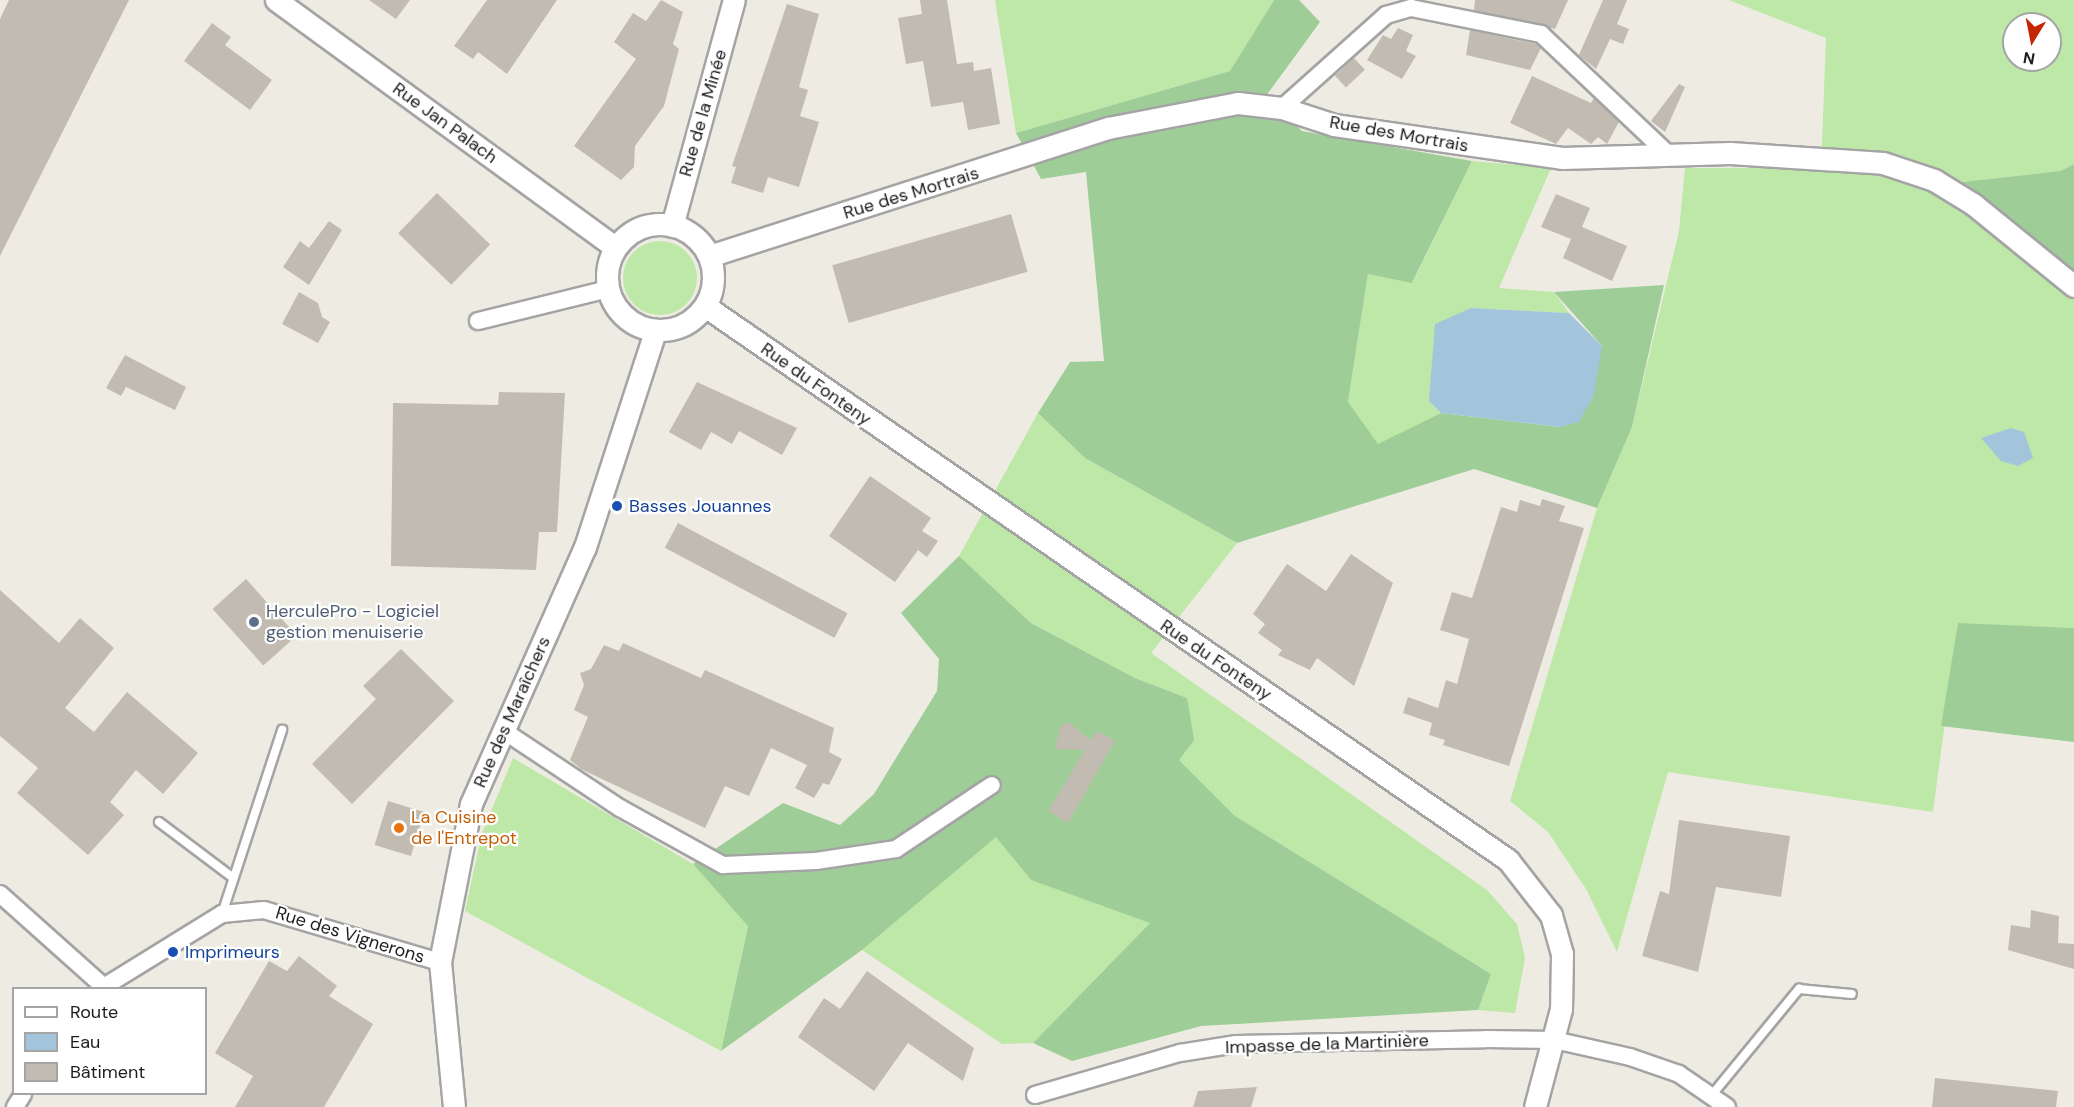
<!DOCTYPE html>
<html>
<head>
<meta charset="utf-8">
<style>
	body { margin:0 }
	#map { position:relative; width:2074px; height:1107px; overflow:hidden; background:#eeece2; font-family:"DM Sans",sans-serif }
	div>[style] { position:absolute }
	[style*='--x'] { left:calc(var(--x)*1px); top:calc(var(--y)*1px); width:calc(var(--w)*1px); rotate:calc(var(--a)*1deg) }
	.grass>* { inset:0; background:#bde8a8 }
	.round { border-radius:50% }
	.forest>* { inset:0; background:#9ecd98 }
	.water>* { inset:0; background:#a3c5db }
	.building>* { inset:0; background:#c2bbb2; transform-origin:0 0 }
	.roads { filter:drop-shadow(2px 0 #a4a4a4) drop-shadow(-2px 0 #a4a4a4) drop-shadow(0 2px #a4a4a4) drop-shadow(0 -2px #a4a4a4) }
	.service>* { height:8px; margin:-4px; padding:0 4px; transform-origin:4px; border-radius:4px; background:#fff }
	.minor>* { height:16px; margin:-8px; padding:0 8px; transform-origin:8px; border-radius:8px; background:#fff }
	.tertiary>* { height:21px; margin:-10.5px; padding:0 10.5px; transform-origin:10.5px; border-radius:10.5px; background:#fff }
	.tertiary>.ring { margin:-10.5px; padding:0; box-sizing:content-box; background:none; border:21px solid #fff; border-radius:50% }
	.dots>* { width:16px; height:16px; translate:-50% -50%; box-sizing:border-box; border:3px solid #fff; border-radius:50% }
	span { translate:-50% -50%; white-space:nowrap; text-align:center; line-height:1.15; -webkit-text-stroke:4.5px #fff; paint-order:stroke }
	.street-label { font-size:18px; color:#1d1d1d }
	.transit-label { font-size:18px; color:#164399 }
	.left { translate:0 -50%; text-align:left }
	.service-label { font-size:18px; color:#4e5e75 }
	.food-label { font-size:18px; color:#c56008 }
	.legend { position:absolute; left:12px; top:987px; width:195px; height:108px; box-sizing:border-box; background:#fff; border:2px solid #a5a5a5; margin:0; padding:8px 10px; list-style:none; font-size:18px; color:#1d1d1d }
	.legend li { display:flex; align-items:center; gap:12px; height:30px }
	.legend b { width:30px; border:2px solid #a5a5a5 }
	.north { position:absolute; left:2002px; top:12px; width:60px; height:60px; box-sizing:border-box; background:#fff; border:2px solid #a5a5a5; border-radius:50%; rotate:190deg; font-size:16px; font-weight:700; line-height:24px; text-align:center; color:#1d1d1d }
	.north::after { content:''; display:block; margin:auto; width:21px; height:27px; background:#c62504; clip-path:polygon(50% 0,100% 100%,50% 72%,0 100%) }
</style>
</head>
<body>
<div id="map">
	<div class="grass">
		<i style="clip-path:polygon(995px 0,1274px 0,1230px 71px,1016px 133px)"></i>
		<i style="clip-path:polygon(evenodd,1729px 0,2074px 0,2074px 164px,2060px 171px,1962px 182px,2074px 274px,2074px 628px,1958px 624px,1933px 812px,1668px 772px,1617px 952px,1586px 889px,1548px 832px,1510px 801px,1597px 508px,1632px 427px,1679px 231px,1685px 168px,1821px 168px,1826px 38px,1729px 0,2014px 24px,2050px 24px,2050px 60px,2014px 60px,2014px 24px)"></i>
		<i style="clip-path:polygon(1472px 161px,1551px 168px,1499px 288px,1554px 292px,1569px 313px,1471px 308px,1429px 401px,1441px 413px,1378px 445px,1348px 403px,1368px 274px,1413px 282px)"></i>
		<i class="round" style="left:623px;top:241px;width:74px;height:74px"></i>
		<i style="clip-path:polygon(1038px 413px,1085px 458px,1237px 543px,1151px 653px,1487px 890px,1517px 924px,1525px 958px,1515px 1013px,1478px 1010px,1491px 974px,1235px 816px,1179px 760px,1187px 698px,1135px 678px,1031px 623px,959px 556px)"></i>
		<i style="clip-path:polygon(513px 758px,693px 864px,748px 925px,721px 1051px,465px 911px,482px 833px)"></i>
		<i style="clip-path:polygon(996px 836px,1031px 880px,1151px 922px,1033px 1043px,1002px 1044px,862px 950px)"></i>
	</div>
	<div class="forest">
		<i style="clip-path:polygon(1274px 0,1299px 0,1320px 22px,1266px 96px,1302px 131px,1472px 161px,1412px 283px,1368px 274px,1348px 402px,1378px 444px,1441px 413px,1560px 427px,1602px 346px,1554px 292px,1664px 285px,1632px 427px,1597px 508px,1474px 469px,1237px 543px,1085px 458px,1038px 413px,1070px 362px,1104px 361px,1086px 172px,1041px 179px,1016px 133px,1230px 71px)"></i>
		<i style="clip-path:polygon(2074px 164px,2074px 274px,1962px 182px,2060px 171px)"></i>
		<i style="clip-path:polygon(959px 556px,1031px 623px,1135px 678px,1187px 698px,1194px 740px,1179px 760px,1235px 816px,1491px 974px,1478px 1010px,1201px 1026px,1072px 1061px,1033px 1043px,1150px 923px,1031px 880px,996px 837px,862px 950px,721px 1051px,748px 926px,693px 864px,783px 803px,840px 825px,874px 794px,937px 691px,939px 659px,901px 613px)"></i>
		<i style="clip-path:polygon(1958px 623px,2074px 628px,2074px 742px,1941px 726px)"></i>
	</div>
	<div class="water">
		<i style="clip-path:polygon(1471px 308px,1569px 313px,1602px 346px,1594px 395px,1579px 422px,1560px 427px,1441px 413px,1429px 401px,1435px 324px)"></i>
		<i style="clip-path:polygon(2011px 428px,2024px 432px,2033px 458px,2018px 466px,2001px 461px,1981px 438px)"></i>
	</div>
	<div class="building">
		<i style="clip-path:polygon(9px 0,129px 0,0 256px,0 19px)"></i>
		<i style="clip-path:polygon(369px 0,410px 0,396px 19px)"></i>
		<i style="clip-path:polygon(487px 0,557px 0,507px 74px,478px 52px,473px 59px,454px 46px)"></i>
		<i style="clip-path:polygon(661px 0,683px 12px,673px 44px,679px 49px,664px 106px,635px 146px,634px 167px,621px 180px,574px 146px,636px 59px,614px 42px,633px 13px,646px 21px)"></i>
		<i style="clip-path:polygon(920px 0,947px 0,957px 64px,973px 62px,974px 71px,991px 68px,1000px 124px,968px 130px,963px 102px,931px 107px,923px 61px,906px 64px,898px 18px,922px 14px)"></i>
		<i style="clip-path:polygon(1475px 0,1568px 0,1555px 29px,1474px 10px)"></i>
		<i style="clip-path:polygon(1603px 0,1627px 0,1617px 24px,1629px 29px,1623px 44px,1610px 39px,1596px 69px,1579px 55px)"></i>
		<i style="clip-path:polygon(787px 4px,819px 14px,799px 87px,808px 90px,800px 116px,819px 122px,799px 187px,768px 177px,763px 193px,731px 183px,736px 167px,732px 166px)"></i>
		<i style="clip-path:polygon(212px 23px,231px 37px,225px 45px,272px 80px,250px 110px,184px 61px)"></i>
		<i style="clip-path:polygon(1398px 28px,1413px 35px,1406px 51px,1416px 56px,1402px 79px,1367px 60px,1383px 35px,1391px 39px)"></i>
		<i style="clip-path:polygon(1470px 30px,1536px 44px,1541px 48px,1530px 70px,1466px 55px)"></i>
		<i style="left:1354px;top:58px;width:16px;height:26px;rotate:47deg"></i>
		<i style="clip-path:polygon(1532px 76px,1591px 103px,1594px 98px,1619px 122px,1607px 144px,1598px 137px,1591px 144px,1568px 128px,1556px 144px,1510px 123px)"></i>
		<i style="clip-path:polygon(1679px 84px,1685px 87px,1665px 132px,1651px 121px)"></i>
		<i style="left:437px;top:193px;width:74px;height:56px;rotate:44deg"></i>
		<i style="clip-path:polygon(1556px 194px,1590px 208px,1582px 227px,1627px 246px,1612px 281px,1563px 258px,1571px 239px,1541px 227px)"></i>
		<i style="left:1011px;top:214px;width:60px;height:186px;rotate:74deg"></i>
		<i style="clip-path:polygon(329px 221px,342px 230px,309px 285px,283px 267px,300px 241px,309px 248px)"></i>
		<i style="clip-path:polygon(299px 292px,318px 303px,322px 317px,330px 322px,318px 343px,282px 324px)"></i>
		<i style="clip-path:polygon(125px 355px,186px 387px,175px 410px,126px 387px,121px 396px,106px 388px)"></i>
		<i style="clip-path:polygon(697px 382px,797px 428px,782px 455px,739px 431px,732px 444px,711px 432px,701px 450px,669px 432px)"></i>
		<i style="clip-path:polygon(499px 392px,565px 393px,557px 532px,539px 532px,536px 570px,391px 566px,393px 403px,498px 405px)"></i>
		<i style="clip-path:polygon(870px 476px,931px 518px,922px 531px,938px 541px,927px 557px,918px 550px,895px 582px,829px 536px)"></i>
		<i style="clip-path:polygon(1542px 499px,1565px 506px,1559px 521px,1584px 528px,1509px 766px,1443px 745px,1445px 740px,1429px 735px,1432px 723px,1403px 713px,1408px 697px,1438px 708px,1446px 680px,1457px 684px,1469px 639px,1440px 630px,1452px 592px,1472px 598px,1501px 507px,1517px 512px,1520px 500px,1540px 506px)"></i>
		<i style="left:678px;top:523px;width:192px;height:28px;rotate:28deg"></i>
		<i style="clip-path:polygon(1351px 554px,1393px 583px,1354px 686px,1317px 658px,1310px 670px,1278px 655px,1282px 650px,1258px 633px,1265px 624px,1253px 614px,1287px 564px,1326px 591px)"></i>
		<i style="left:246px;top:579px;width:76px;height:45px;rotate:48deg"></i>
		<i style="clip-path:polygon(0 590px,59px 643px,80px 618px,114px 648px,65px 708px,94px 732px,127px 692px,198px 753px,163px 794px,136px 770px,110px 802px,124px 815px,88px 855px,17px 793px,38px 768px,0 736px)"></i>
		<i style="clip-path:polygon(623px 643px,701px 678px,705px 670px,834px 728px,829px 752px,842px 759px,829px 785px,823px 783px,814px 798px,795px 788px,807px 765px,771px 748px,749px 796px,725px 786px,705px 828px,581px 769px,570px 760px,588px 717px,574px 710px,584px 685px,580px 673px,591px 669px,604px 645px,619px 651px)"></i>
		<i style="clip-path:polygon(401px 649px,454px 701px,352px 804px,312px 764px,376px 699px,363px 686px)"></i>
		<i style="clip-path:polygon(1068px 722px,1091px 740px,1097px 731px,1115px 741px,1068px 823px,1048px 811px,1085px 750px,1055px 749px,1060px 727px)"></i>
		<i style="left:388px;top:801px;width:38px;height:46px;rotate:17deg"></i>
		<i style="clip-path:polygon(1679px 820px,1790px 836px,1781px 897px,1716px 887px,1698px 972px,1642px 956px,1660px 891px,1669px 894px)"></i>
		<i style="clip-path:polygon(2031px 910px,2059px 916px,2058px 943px,2074px 944px,2074px 969px,2008px 950px,2011px 925px,2030px 928px)"></i>
		<i style="clip-path:polygon(299px 956px,337px 986px,329px 996px,373px 1024px,324px 1107px,235px 1107px,253px 1076px,215px 1053px,269px 961px,287px 971px)"></i>
		<i style="clip-path:polygon(867px 971px,974px 1048px,963px 1081px,908px 1043px,874px 1091px,798px 1037px,824px 998px,840px 1009px)"></i>
		<i style="clip-path:polygon(1935px 1078px,2058px 1091px,2056px 1107px,1932px 1107px)"></i>
		<i style="clip-path:polygon(1257px 1087px,1251px 1107px,1193px 1107px,1198px 1091px)"></i>
	</div>
	<div class="roads">
		<div class="service">
			<i style="--x:159;--y:822;--w:91;--a:37"></i>
			<i style="--x:222;--y:914;--w:194;--a:-71.9"></i>
			<i style="--x:1711;--y:1096;--w:139;--a:-50.6"></i>
			<i style="--x:1799;--y:989;--w:53;--a:5.4"></i>
		</div>
		<div class="minor">
			<i style="--x:1282;--y:108;--w:140;--a:-41.8"></i>
			<i style="--x:1386;--y:15;--w:26;--a:-16"></i>
			<i style="--x:1411;--y:8;--w:133;--a:11.3"></i>
			<i style="--x:1541;--y:34;--w:176;--a:43.4"></i>
			<i style="--x:478;--y:321;--w:134;--a:-13.8"></i>
			<i style="--x:504;--y:731;--w:139;--a:33.6"></i>
			<i style="--x:620;--y:808;--w:118;--a:29"></i>
			<i style="--x:723;--y:865;--w:93;--a:-2.5"></i>
			<i style="--x:816;--y:861;--w:81;--a:-8.5"></i>
			<i style="--x:896;--y:849;--w:115;--a:-33.7"></i>
			<i style="--x:0;--y:894;--w:140;--a:41.8"></i>
			<i style="--x:102;--y:988;--w:141;--a:-31.7"></i>
			<i style="--x:222;--y:914;--w:42;--a:-5.4"></i>
			<i style="--x:264;--y:910;--w:184;--a:16.5"></i>
			<i style="--x:1035;--y:1095;--w:151;--a:-16.2"></i>
			<i style="--x:1180;--y:1053;--w:57;--a:-9.1"></i>
			<i style="--x:1236;--y:1044;--w:250;--a:-1.1"></i>
			<i style="--x:1486;--y:1039;--w:68;--a:0.8"></i>
			<i style="--x:1554;--y:1040;--w:78;--a:12.6"></i>
			<i style="--x:1630;--y:1057;--w:52;--a:19.1"></i>
			<i style="--x:1679;--y:1074;--w:58;--a:34.5"></i>
			<i style="--x:15;--y:1107;--w:15;--a:-58"></i>
		</div>
		<div class="tertiary">
			<i style="--x:276;--y:0;--w:419;--a:36.1"></i>
			<i class="ring" style="left:607px;top:224px;width:85px;height:85px"></i>
			<i style="--x:672;--y:226;--w:234;--a:-74.7"></i>
			<i style="--x:709;--y:256;--w:419;--a:-17.8"></i>
			<i style="--x:1108;--y:128;--w:132;--a:-10.9"></i>
			<i style="--x:1238;--y:103;--w:44;--a:6.5"></i>
			<i style="--x:1282;--y:108;--w:55;--a:18.1"></i>
			<i style="--x:1334;--y:125;--w:230;--a:8.2"></i>
			<i style="--x:1562;--y:158;--w:168;--a:-1.7"></i>
			<i style="--x:1730;--y:153;--w:153;--a:3.7"></i>
			<i style="--x:1883;--y:163;--w:54;--a:18.4"></i>
			<i style="--x:1934;--y:180;--w:46;--a:31.6"></i>
			<i style="--x:1973;--y:204;--w:130;--a:39.1"></i>
			<i style="--x:705;--y:306;--w:976;--a:34.6"></i>
			<i style="--x:1508;--y:860;--w:70;--a:52"></i>
			<i style="--x:1551;--y:915;--w:41;--a:74.2"></i>
			<i style="--x:1562;--y:954;--w:55;--a:91"></i>
			<i style="--x:1561;--y:1009;--w:101;--a:104.9"></i>
			<i style="--x:454;--y:1107;--w:146;--a:-95.5"></i>
			<i style="--x:440;--y:962;--w:161;--a:-78.9"></i>
			<i style="--x:471;--y:804;--w:281;--a:-66.1"></i>
			<i style="--x:585;--y:547;--w:227;--a:-72"></i>
		</div>
	</div>
	<div class="dots">
		<i style="left:617px;top:506px;background:#1a4fb4"></i>
		<i style="left:254px;top:622px;background:#5c6f8a"></i>
		<i style="left:399px;top:828px;background:#e8710a"></i>
		<i style="left:173px;top:952px;background:#1a4fb4"></i>
	</div>
	<div class="street-label">
		<span style="left:703px;top:113px;rotate:-74deg">Rue de la Minée</span>
		<span style="left:445px;top:123px;rotate:36deg">Rue Jan Palach</span>
		<span style="left:1399px;top:134px;rotate:10deg">Rue des Mortrais</span>
		<span style="left:911px;top:193px;rotate:-17deg">Rue des Mortrais</span>
		<span style="left:816px;top:384px;rotate:35deg">Rue du Fonteny</span>
		<span style="left:1216px;top:660px;rotate:34deg">Rue du Fonteny</span>
		<span style="left:512px;top:712px;rotate:-66deg">Rue des Maraîchers</span>
		<span style="left:350px;top:935px;rotate:17deg">Rue des Vignerons</span>
		<span style="left:1327px;top:1044px;rotate:-2deg">Impasse de la Martinière</span>
	</div>
	<div class="transit-label">
		<span class="left" style="left:629px;top:506px">Basses Jouannes</span>
		<span class="left" style="left:185px;top:952px">Imprimeurs</span>
	</div>
	<div class="service-label">
		<span class="left" style="left:266px;top:622px">HerculePro - Logiciel<br>gestion menuiserie</span>
	</div>
	<div class="food-label">
		<span class="left" style="left:411px;top:828px">La Cuisine<br>de l'Entrepot</span>
	</div>
	<ul class="legend">
	<li><b style="height:8px;background:#fff"></b>Route</li>
	<li><b style="height:16px;background:#a3c5db"></b>Eau</li>
	<li><b style="height:16px;background:#c2bbb2"></b>Bâtiment</li>
	</ul>
	<div class="north">N</div>
</div>
</body>
</html>
